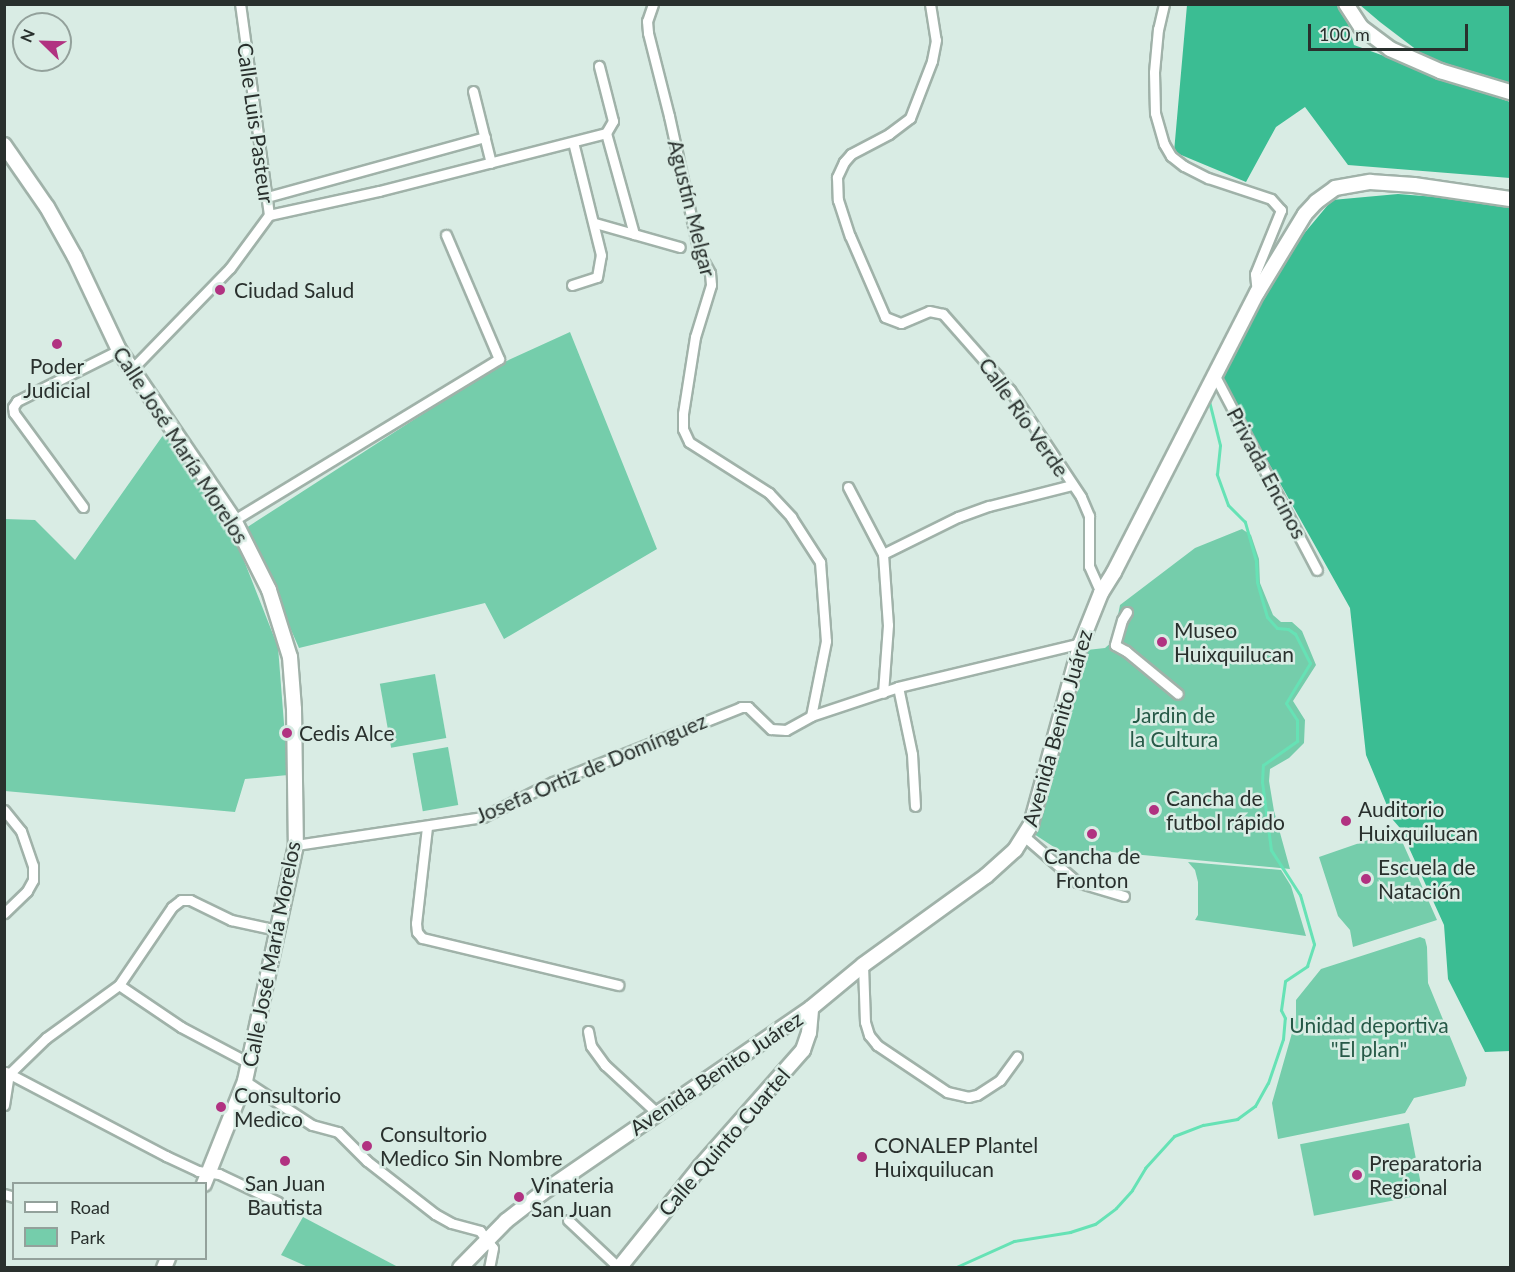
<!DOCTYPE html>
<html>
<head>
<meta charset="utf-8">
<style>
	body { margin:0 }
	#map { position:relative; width:1515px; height:1272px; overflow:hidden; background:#d9ece4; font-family:Lato,sans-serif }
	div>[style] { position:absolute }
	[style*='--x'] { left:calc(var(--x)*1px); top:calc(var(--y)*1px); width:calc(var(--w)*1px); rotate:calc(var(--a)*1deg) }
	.green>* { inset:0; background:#75cdab; transform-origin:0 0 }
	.forest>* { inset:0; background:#3bbd93 }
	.stream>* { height:3px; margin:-1.5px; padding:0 1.5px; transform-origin:1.5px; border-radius:1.5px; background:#66e2b5 }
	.roads { filter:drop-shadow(2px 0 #a0b2a9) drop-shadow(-2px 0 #a0b2a9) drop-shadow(0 2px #a0b2a9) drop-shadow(0 -2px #a0b2a9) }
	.street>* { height:9px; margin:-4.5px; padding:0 4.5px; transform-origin:4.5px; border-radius:4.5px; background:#fff }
	.secondary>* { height:14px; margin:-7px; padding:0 7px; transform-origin:7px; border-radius:7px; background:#fff }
	.dots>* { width:16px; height:16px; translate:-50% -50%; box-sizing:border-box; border:3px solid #d9ece4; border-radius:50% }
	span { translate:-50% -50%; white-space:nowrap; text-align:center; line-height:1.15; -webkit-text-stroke:5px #d9ece4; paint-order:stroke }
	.street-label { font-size:21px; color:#29302d }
	.poi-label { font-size:21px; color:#29302d }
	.left { translate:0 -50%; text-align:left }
	.park-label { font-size:21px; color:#265947 }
	.frame { position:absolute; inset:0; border:6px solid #29302d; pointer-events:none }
	.legend { position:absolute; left:12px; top:1182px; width:195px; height:78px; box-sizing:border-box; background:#d9ece4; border:2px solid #93a19b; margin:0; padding:8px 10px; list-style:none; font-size:18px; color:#29302d }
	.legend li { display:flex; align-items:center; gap:12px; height:30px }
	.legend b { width:30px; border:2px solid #93a19b }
	.north { position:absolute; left:12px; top:12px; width:60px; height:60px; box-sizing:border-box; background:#d9ece4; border:2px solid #93a19b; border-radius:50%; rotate:293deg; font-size:16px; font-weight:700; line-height:24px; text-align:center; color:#29302d }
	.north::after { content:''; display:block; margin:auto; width:21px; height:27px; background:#b13281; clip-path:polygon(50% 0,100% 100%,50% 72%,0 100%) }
	.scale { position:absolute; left:1308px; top:24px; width:160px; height:27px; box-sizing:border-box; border:3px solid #29302d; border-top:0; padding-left:8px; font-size:18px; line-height:21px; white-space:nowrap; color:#29302d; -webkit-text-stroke:4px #d9ece4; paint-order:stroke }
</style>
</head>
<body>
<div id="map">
	<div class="green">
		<i style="clip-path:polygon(570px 332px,657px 549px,504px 639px,485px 603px,299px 648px,246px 528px,500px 364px)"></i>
		<i style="clip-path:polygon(166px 431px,230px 525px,278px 647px,288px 775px,245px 779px,235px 812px,5px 791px,5px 519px,35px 520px,75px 560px)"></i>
		<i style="clip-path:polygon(1242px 529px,1251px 535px,1259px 559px,1260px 583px,1273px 615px,1281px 622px,1292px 622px,1302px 631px,1316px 665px,1293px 701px,1305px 720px,1304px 743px,1289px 758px,1270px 769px,1269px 781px,1274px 811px,1290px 869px,1111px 852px,1060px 851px,1034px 834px,1061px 747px,1087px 650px,1105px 648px,1113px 641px,1120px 605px,1195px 548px)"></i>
		<i style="left:435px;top:674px;width:65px;height:56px;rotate:80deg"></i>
		<i style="left:448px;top:747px;width:59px;height:36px;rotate:80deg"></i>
		<i style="clip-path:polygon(1397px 830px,1437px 920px,1353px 947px,1350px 930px,1338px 916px,1319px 857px)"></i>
		<i style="clip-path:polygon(1188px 862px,1281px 870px,1291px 886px,1306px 936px,1195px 920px,1198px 915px,1198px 882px,1195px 870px)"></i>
		<i style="clip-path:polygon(1420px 937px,1425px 939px,1427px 947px,1428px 983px,1467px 1078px,1465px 1086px,1414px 1098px,1405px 1113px,1278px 1139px,1272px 1103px,1296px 1019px,1296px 1000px,1321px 969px)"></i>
		<i style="left:1409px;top:1123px;width:73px;height:111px;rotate:79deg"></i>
		<i style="clip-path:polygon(303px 1217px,398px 1267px,308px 1267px,281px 1255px)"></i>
	</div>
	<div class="forest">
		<i style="clip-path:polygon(1187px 5px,1343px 5px,1354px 45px,1510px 102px,1510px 178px,1348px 165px,1305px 107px,1276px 127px,1246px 182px,1174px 152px)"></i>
		<i style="clip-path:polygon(1360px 5px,1510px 5px,1510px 96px,1447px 73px,1380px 22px)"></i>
		<i style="clip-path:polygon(1398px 194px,1510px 203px,1510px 1051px,1485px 1052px,1448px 979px,1444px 925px,1400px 828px,1393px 820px,1366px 755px,1350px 608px,1216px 369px,1287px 254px,1332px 200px)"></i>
	</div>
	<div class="stream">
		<i style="--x:1230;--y:361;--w:20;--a:-63"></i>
		<i style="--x:954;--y:1268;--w:66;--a:-24.2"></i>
		<i style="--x:1014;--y:1241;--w:57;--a:-9.1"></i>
		<i style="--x:1070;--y:1232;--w:26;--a:-18"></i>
		<i style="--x:1095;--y:1224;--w:26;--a:-37"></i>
		<i style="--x:1116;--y:1208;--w:24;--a:-48"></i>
		<i style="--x:1132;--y:1190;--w:26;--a:-59"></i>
		<i style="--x:1145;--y:1168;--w:43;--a:-47.8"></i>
		<i style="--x:1174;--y:1136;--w:31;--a:-21"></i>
		<i style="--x:1203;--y:1125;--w:35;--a:-10"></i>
		<i style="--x:1237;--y:1119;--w:22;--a:-36"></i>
		<i style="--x:1255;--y:1106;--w:26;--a:-61"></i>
		<i style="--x:1268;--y:1083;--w:46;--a:-71.2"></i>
		<i style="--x:1283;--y:1039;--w:21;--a:-85"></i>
		<i style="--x:1285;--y:1018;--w:9;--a:-117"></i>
		<i style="--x:1281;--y:1010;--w:29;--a:-82"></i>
		<i style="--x:1285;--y:981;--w:27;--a:-34"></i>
		<i style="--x:1307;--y:966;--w:23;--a:-72"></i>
		<i style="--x:1314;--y:944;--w:51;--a:-105.9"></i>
		<i style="--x:1300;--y:895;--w:54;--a:-122.8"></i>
		<i style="--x:1271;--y:850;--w:69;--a:-97.5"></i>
		<i style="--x:1262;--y:782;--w:17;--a:-87"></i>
		<i style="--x:1263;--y:765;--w:42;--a:-35.2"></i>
		<i style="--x:1297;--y:741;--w:21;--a:-90"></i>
		<i style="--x:1297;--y:720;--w:20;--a:-123"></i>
		<i style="--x:1286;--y:703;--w:47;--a:-59"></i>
		<i style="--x:1310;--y:663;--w:33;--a:-117"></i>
		<i style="--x:1295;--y:634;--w:9;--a:-144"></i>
		<i style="--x:1288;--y:629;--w:11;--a:-175"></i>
		<i style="--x:1277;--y:628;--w:15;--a:-132"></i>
		<i style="--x:1267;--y:617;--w:36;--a:-106"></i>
		<i style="--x:1257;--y:582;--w:21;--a:-93"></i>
		<i style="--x:1256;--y:561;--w:41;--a:-105.8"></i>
		<i style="--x:1245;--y:522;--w:24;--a:-135"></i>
		<i style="--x:1228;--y:505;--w:33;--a:-110"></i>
		<i style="--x:1217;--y:474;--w:29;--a:-84"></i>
		<i style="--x:1220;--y:445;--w:45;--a:-104"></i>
	</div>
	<div class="roads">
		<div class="street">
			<i style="--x:653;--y:4;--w:18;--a:109"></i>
			<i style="--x:647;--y:21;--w:12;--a:85"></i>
			<i style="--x:648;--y:33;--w:86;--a:75.8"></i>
			<i style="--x:669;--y:116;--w:140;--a:77.6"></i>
			<i style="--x:699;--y:253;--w:23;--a:61"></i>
			<i style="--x:710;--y:273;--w:12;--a:85"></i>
			<i style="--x:711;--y:285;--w:54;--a:107.1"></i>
			<i style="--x:695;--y:337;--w:78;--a:98.9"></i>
			<i style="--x:683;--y:414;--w:15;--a:90"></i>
			<i style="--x:683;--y:429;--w:14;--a:65"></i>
			<i style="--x:689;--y:442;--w:95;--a:32.5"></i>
			<i style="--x:769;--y:493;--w:33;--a:47"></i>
			<i style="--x:791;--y:517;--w:54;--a:57.2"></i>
			<i style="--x:820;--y:562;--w:79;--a:85.7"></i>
			<i style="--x:826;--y:641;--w:76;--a:101.3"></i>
			<i style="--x:930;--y:4;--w:36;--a:81"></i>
			<i style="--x:936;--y:40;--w:21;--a:101"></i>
			<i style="--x:932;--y:61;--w:61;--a:111.1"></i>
			<i style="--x:910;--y:118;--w:26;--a:143"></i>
			<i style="--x:889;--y:134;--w:43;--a:152.2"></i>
			<i style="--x:851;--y:154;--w:11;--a:131"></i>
			<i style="--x:844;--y:162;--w:17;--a:115"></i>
			<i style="--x:837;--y:177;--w:23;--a:88"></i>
			<i style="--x:838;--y:200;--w:38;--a:72"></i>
			<i style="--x:850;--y:236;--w:88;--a:66.6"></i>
			<i style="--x:885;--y:317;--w:17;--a:21"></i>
			<i style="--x:901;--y:323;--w:30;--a:-23"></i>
			<i style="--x:929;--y:311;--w:14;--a:12"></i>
			<i style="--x:943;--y:314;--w:101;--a:48.6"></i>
			<i style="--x:1010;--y:390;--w:128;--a:56.4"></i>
			<i style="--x:1081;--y:497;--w:21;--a:67"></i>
			<i style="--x:1089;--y:516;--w:50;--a:90"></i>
			<i style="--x:1089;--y:566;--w:30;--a:66"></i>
			<i style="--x:1164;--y:4;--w:26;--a:103"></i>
			<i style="--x:1158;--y:29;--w:43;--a:95.3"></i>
			<i style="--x:1154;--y:72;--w:41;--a:88.6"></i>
			<i style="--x:1155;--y:113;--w:32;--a:74"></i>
			<i style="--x:1164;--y:144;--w:14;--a:60"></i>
			<i style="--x:1171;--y:156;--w:16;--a:38"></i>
			<i style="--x:1184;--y:166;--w:27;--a:27"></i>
			<i style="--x:1208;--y:178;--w:66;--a:18.4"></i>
			<i style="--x:1271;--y:199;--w:15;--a:48"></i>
			<i style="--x:1281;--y:210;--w:69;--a:112.1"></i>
			<i style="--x:1255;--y:274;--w:19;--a:84"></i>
			<i style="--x:473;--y:91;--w:74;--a:76"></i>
			<i style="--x:606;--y:133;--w:105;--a:74.5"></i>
			<i style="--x:267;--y:197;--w:226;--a:-15.4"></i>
			<i style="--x:269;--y:215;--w:113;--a:-12.3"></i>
			<i style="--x:379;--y:191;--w:234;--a:-14.3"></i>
			<i style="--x:606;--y:133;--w:14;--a:-60"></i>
			<i style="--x:613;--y:121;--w:57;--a:-104.3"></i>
			<i style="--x:595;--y:223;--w:88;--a:15.8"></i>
			<i style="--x:572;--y:285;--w:26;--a:-18"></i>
			<i style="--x:597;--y:277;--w:22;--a:-80"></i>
			<i style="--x:601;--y:255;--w:116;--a:-103.9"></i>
			<i style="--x:131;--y:370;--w:142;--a:-45.9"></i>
			<i style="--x:230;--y:268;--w:66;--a:-53.7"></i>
			<i style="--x:269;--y:215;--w:213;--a:-97.8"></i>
			<i style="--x:1215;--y:376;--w:219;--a:62.3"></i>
			<i style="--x:848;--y:487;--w:76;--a:62.4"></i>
			<i style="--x:883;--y:554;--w:71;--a:86"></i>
			<i style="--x:888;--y:625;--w:68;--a:94.2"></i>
			<i style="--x:83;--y:507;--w:117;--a:-126.3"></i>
			<i style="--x:14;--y:413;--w:6;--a:-99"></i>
			<i style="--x:13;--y:407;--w:7;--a:-56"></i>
			<i style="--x:17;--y:401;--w:114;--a:-26.6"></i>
			<i style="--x:234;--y:520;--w:310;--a:-31.3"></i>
			<i style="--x:499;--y:359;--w:135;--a:-113.1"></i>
			<i style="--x:883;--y:554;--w:84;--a:-26.3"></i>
			<i style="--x:958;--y:517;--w:33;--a:-20"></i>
			<i style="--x:989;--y:506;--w:86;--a:-14.2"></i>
			<i style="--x:1127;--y:612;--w:9;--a:122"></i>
			<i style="--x:1122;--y:620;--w:26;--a:106"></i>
			<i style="--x:1115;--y:645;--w:13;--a:29"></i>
			<i style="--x:1126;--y:651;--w:67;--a:39.6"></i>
			<i style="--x:898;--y:687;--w:68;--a:78.2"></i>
			<i style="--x:912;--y:754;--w:52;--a:86.7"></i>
			<i style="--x:4;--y:810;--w:27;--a:51"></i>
			<i style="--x:21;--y:831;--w:37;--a:71"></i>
			<i style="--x:33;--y:866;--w:14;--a:90"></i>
			<i style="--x:33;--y:880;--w:13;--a:119"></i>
			<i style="--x:27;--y:891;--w:32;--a:136"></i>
			<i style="--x:427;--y:827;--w:97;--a:96.5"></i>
			<i style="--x:416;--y:923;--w:9;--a:84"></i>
			<i style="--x:417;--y:932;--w:8;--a:50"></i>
			<i style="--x:422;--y:938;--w:202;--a:13.5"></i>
			<i style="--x:1025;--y:837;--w:69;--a:40.9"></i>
			<i style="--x:1077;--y:882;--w:49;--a:16.6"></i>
			<i style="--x:296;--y:845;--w:189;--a:-8.5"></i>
			<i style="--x:483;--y:817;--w:78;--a:-26.6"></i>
			<i style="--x:553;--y:782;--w:202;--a:-21.7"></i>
			<i style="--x:741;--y:707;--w:7;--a:0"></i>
			<i style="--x:748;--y:707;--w:32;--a:44"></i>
			<i style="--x:771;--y:729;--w:15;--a:4"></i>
			<i style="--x:786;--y:730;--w:29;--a:-29"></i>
			<i style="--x:811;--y:716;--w:92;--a:-18.4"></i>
			<i style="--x:898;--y:687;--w:188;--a:-13.5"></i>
			<i style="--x:863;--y:965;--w:57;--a:88"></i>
			<i style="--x:865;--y:1022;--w:14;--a:73"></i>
			<i style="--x:869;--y:1035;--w:13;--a:51"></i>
			<i style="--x:877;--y:1045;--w:84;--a:33.9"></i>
			<i style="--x:947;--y:1092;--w:22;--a:13"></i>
			<i style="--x:968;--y:1097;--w:9;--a:-13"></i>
			<i style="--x:977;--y:1095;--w:27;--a:-33"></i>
			<i style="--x:1000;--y:1080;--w:29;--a:-54"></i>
			<i style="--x:119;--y:985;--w:75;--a:34.1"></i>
			<i style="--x:181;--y:1027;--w:77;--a:27.9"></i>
			<i style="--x:588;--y:1031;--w:15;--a:79"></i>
			<i style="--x:591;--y:1046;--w:24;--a:54"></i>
			<i style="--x:605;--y:1065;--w:71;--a:42.7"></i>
			<i style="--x:6;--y:1072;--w:181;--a:27.7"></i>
			<i style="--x:166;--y:1156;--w:35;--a:25"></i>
			<i style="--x:198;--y:1171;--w:21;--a:8"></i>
			<i style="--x:219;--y:1174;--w:65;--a:25.4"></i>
			<i style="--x:245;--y:1081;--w:80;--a:33.3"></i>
			<i style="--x:312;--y:1125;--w:27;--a:15"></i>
			<i style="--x:338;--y:1132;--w:41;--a:45"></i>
			<i style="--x:367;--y:1161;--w:86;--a:37.9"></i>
			<i style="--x:435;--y:1214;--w:18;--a:29"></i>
			<i style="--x:451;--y:1223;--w:30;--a:15"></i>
			<i style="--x:480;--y:1231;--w:21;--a:53"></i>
			<i style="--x:493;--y:1248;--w:20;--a:101"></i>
			<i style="--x:4;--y:1105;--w:31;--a:-81"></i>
			<i style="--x:9;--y:1074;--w:52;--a:-44.2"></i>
			<i style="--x:46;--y:1038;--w:90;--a:-36"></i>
			<i style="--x:119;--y:985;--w:94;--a:-55.8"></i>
			<i style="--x:172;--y:907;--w:11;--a:-38"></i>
			<i style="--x:181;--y:900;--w:9;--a:0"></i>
			<i style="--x:190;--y:900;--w:46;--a:26"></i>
			<i style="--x:231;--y:920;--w:47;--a:12.3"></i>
			<i style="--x:4;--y:1194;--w:10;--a:17"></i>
			<i style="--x:568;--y:1220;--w:69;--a:43.2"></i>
		</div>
		<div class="secondary">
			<i style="--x:1346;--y:4;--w:27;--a:57"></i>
			<i style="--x:1361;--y:27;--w:36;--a:37"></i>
			<i style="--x:1390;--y:49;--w:55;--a:23.7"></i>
			<i style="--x:1440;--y:71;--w:73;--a:16.7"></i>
			<i style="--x:4;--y:145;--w:75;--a:55.3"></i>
			<i style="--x:47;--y:207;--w:57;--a:60.8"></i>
			<i style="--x:75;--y:257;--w:103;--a:64.7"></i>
			<i style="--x:119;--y:350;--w:205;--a:55.9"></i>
			<i style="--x:234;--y:520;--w:78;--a:63.4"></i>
			<i style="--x:269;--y:590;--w:70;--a:72.6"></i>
			<i style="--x:290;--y:657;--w:52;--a:85.6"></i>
			<i style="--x:294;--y:709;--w:136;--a:89.2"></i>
			<i style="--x:296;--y:845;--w:241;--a:102.2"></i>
			<i style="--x:245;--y:1081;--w:111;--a:111.7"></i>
			<i style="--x:164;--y:1268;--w:11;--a:-68"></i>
			<i style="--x:460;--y:1268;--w:66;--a:-45.6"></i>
			<i style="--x:506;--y:1221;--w:46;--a:-37.9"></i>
			<i style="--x:542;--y:1193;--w:326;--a:-34.5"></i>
			<i style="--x:811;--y:1008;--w:67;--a:-39.6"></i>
			<i style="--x:863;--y:965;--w:152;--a:-35.9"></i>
			<i style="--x:986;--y:876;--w:39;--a:-42"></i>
			<i style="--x:1015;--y:850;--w:31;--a:-58"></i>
			<i style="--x:1031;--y:824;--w:188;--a:-74.6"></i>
			<i style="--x:1081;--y:643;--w:54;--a:-68.2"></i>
			<i style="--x:1101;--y:593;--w:25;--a:-58"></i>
			<i style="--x:1114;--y:572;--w:314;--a:-62.9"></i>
			<i style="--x:1257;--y:293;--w:92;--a:-58.7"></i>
			<i style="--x:1305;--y:214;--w:16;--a:-47"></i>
			<i style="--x:1316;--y:202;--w:24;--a:-36"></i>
			<i style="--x:1335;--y:188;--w:36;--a:-10"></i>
			<i style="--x:1370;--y:182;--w:44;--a:3.9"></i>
			<i style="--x:1414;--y:185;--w:97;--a:8.3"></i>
			<i style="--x:619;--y:1268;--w:129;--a:-51.3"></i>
			<i style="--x:700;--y:1167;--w:156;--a:-48.6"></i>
			<i style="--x:803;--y:1050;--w:18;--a:-71"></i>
			<i style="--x:809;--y:1033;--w:25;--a:-85"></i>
		</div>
	</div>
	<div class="dots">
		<i style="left:220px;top:290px;background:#b13281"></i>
		<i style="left:57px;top:344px;background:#b13281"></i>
		<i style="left:1162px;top:642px;background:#b13281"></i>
		<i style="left:287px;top:733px;background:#b13281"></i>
		<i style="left:1154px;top:810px;background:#b13281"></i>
		<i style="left:1346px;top:821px;background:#b13281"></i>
		<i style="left:1092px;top:834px;background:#b13281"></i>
		<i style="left:1366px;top:879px;background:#b13281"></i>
		<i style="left:221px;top:1107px;background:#b13281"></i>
		<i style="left:367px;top:1146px;background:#b13281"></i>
		<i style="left:862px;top:1157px;background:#b13281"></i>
		<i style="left:285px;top:1161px;background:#b13281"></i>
		<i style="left:1357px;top:1175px;background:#b13281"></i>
		<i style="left:519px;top:1197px;background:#b13281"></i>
	</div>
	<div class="street-label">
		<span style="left:256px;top:123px;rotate:82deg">Calle Luis Pasteur</span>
		<span style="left:692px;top:208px;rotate:76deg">Agustín Melgar</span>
		<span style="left:1024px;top:417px;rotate:55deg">Calle Río Verde</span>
		<span style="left:181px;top:445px;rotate:57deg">Calle José María Morelos</span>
		<span style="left:1267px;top:473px;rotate:62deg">Privada Encinos</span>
		<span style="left:1057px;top:728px;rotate:-74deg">Avenida Benito Juárez</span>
		<span style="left:591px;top:768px;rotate:-23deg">Josefa Ortiz de Domínguez</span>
		<span style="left:271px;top:954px;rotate:-79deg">Calle José María Morelos</span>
		<span style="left:716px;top:1073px;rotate:-34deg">Avenida Benito Juárez</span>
		<span style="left:724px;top:1142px;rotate:-49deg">Calle Quinto Cuartel</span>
	</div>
	<div class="poi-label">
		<span class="left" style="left:234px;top:290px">Ciudad Salud</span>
		<span style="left:57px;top:378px">Poder<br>Judicial</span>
		<span class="left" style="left:1174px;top:642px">Museo<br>Huixquilucan</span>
		<span class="left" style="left:299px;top:733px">Cedis Alce</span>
		<span class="left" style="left:1166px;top:810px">Cancha de<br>futbol rápido</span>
		<span class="left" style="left:1358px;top:821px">Auditorio<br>Huixquilucan</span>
		<span style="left:1092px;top:868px">Cancha de<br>Fronton</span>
		<span class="left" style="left:1378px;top:879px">Escuela de<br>Natación</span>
		<span class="left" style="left:234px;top:1107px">Consultorio<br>Medico</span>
		<span class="left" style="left:380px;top:1146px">Consultorio<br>Medico Sin Nombre</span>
		<span class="left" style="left:874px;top:1157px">CONALEP Plantel<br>Huixquilucan</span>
		<span class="left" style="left:1369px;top:1175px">Preparatoria<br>Regional</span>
		<span style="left:285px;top:1195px">San Juan<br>Bautista</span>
		<span class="left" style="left:531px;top:1197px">Vinateria<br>San Juan</span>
	</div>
	<div class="park-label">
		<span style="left:1174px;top:727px">Jardin de<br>la Cultura</span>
		<span style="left:1369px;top:1037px">Unidad deportiva<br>"El plan"</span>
	</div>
	<div class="frame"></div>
	<ul class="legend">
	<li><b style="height:8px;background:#fff"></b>Road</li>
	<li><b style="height:16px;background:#75cdab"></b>Park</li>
	</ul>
	<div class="north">N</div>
	<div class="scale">100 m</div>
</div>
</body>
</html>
